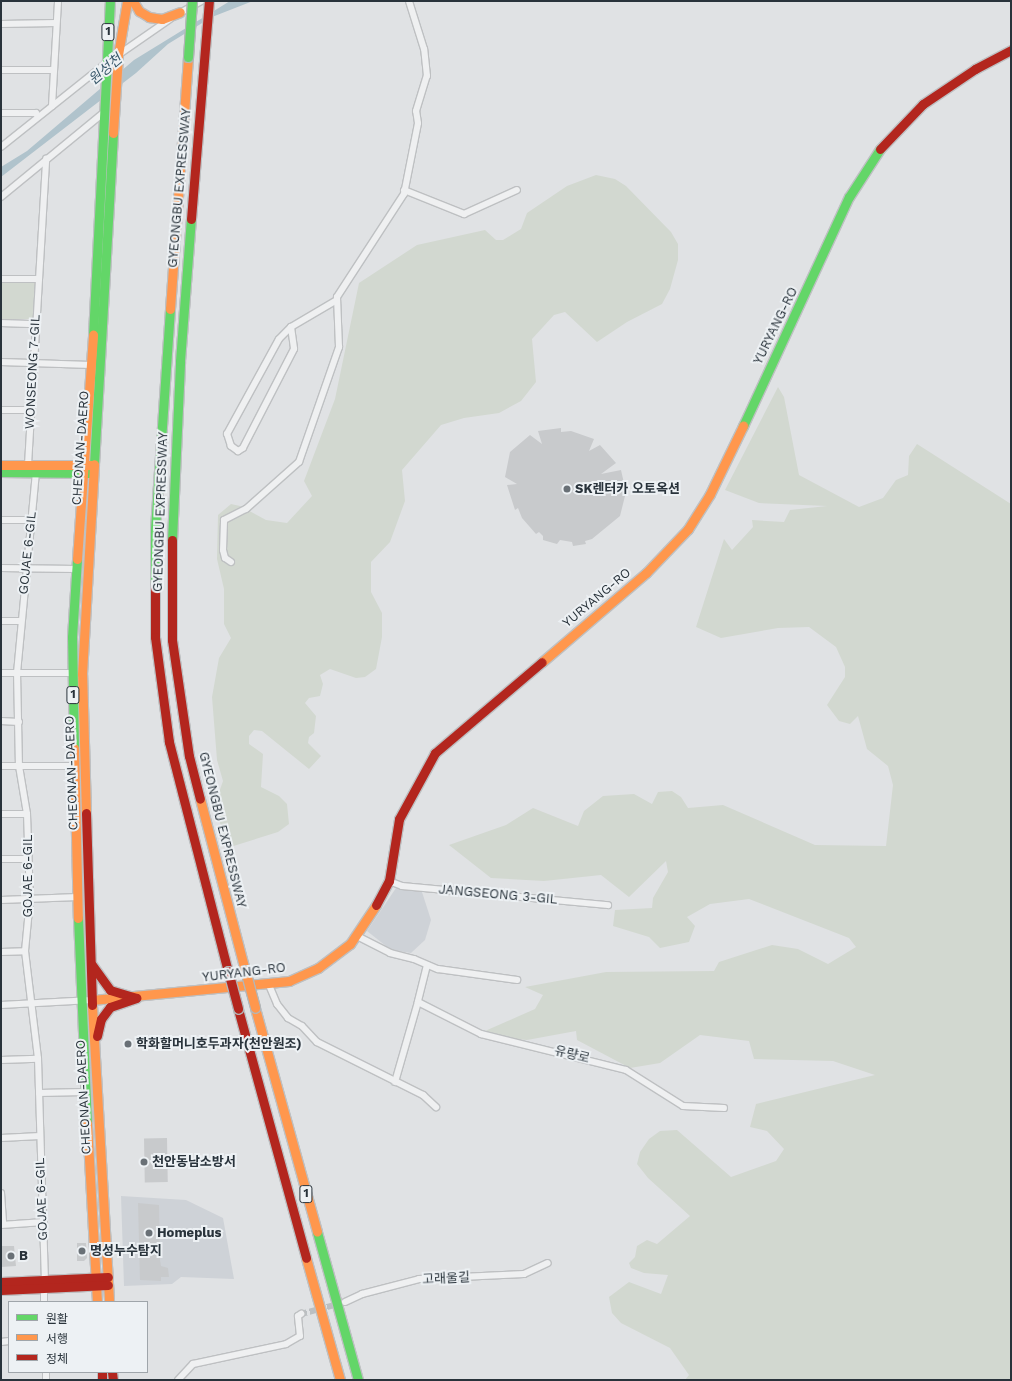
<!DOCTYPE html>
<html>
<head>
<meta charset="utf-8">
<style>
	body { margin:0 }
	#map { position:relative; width:1012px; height:1381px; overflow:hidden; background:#e0e2e4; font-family:"Work Sans","Noto Sans KR",sans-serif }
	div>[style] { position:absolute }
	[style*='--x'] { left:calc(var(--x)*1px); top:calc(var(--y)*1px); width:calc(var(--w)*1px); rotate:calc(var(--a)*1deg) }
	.built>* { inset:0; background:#ced2d7 }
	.green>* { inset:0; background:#d2d8d0 }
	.water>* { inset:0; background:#b0c3cc }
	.building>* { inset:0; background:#c8cacc; transform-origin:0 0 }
	.street-tunnel>* { height:6px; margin-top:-3px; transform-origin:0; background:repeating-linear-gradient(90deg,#bbbfc2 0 6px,transparent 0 9px) }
	.roads { filter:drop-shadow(1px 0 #bec0c2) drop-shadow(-1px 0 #bec0c2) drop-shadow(0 1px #bec0c2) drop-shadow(0 -1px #bec0c2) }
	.street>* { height:6px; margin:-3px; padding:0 3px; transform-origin:3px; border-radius:3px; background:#eff0f1 }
	.fast>* { height:9px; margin:-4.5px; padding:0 4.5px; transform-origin:4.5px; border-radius:4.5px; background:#63d668 }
	.slow>* { height:9px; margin:-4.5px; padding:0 4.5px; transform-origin:4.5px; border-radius:4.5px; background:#ff974d }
	.jam>* { height:9px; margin:-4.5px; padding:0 4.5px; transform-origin:4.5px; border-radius:4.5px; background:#b3261e }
	.bridges { filter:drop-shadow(1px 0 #b3b6b8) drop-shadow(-1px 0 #b3b6b8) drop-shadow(0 1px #b3b6b8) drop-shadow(0 -1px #b3b6b8) }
	.fast-bridge>* { height:9px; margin:-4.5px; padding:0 4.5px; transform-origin:4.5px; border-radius:4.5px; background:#63d668 }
	.slow-bridge>* { height:9px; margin:-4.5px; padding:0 4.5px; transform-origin:4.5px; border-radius:4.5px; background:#ff974d }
	.jam-bridge>* { height:9px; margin:-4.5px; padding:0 4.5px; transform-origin:4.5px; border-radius:4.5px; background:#b3261e }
	.dots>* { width:11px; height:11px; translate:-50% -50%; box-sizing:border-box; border:2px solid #edf1f4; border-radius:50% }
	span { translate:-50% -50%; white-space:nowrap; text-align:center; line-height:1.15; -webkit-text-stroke:4px #edf1f4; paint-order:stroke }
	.shield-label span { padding:1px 3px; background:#edf1f4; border:1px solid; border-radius:3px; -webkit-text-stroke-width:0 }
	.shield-label { font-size:12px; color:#29333b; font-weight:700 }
	.street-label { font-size:13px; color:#29333b }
	.poi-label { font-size:13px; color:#29333b; font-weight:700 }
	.left { translate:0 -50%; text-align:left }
	.water-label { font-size:14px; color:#38586a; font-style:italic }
	.frame { position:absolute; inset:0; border:2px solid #29333b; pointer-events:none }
	.legend { position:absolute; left:8px; top:1301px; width:140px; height:72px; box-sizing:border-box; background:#edf1f4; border:1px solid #9fa5aa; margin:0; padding:5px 7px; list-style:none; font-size:12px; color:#29333b }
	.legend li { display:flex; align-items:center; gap:8px; height:20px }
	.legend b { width:20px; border:1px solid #9fa5aa }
</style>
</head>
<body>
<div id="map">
	<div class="built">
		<i style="clip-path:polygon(396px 888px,422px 892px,431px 920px,425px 940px,411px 953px,391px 950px,367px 931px)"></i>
		<i style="clip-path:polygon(121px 1196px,186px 1200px,223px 1218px,234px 1279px,181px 1277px,172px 1284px,124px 1286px)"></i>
	</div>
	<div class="green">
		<i style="clip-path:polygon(596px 175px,615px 179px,626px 186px,671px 232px,678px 244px,678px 260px,670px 289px,662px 304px,627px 322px,597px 342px,565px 312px,554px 315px,532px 339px,536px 382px,521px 401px,499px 413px,464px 418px,441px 425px,402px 470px,405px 501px,390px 542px,371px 562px,371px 592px,382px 613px,382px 637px,376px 669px,365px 677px,356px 678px,330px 669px,320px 675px,323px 684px,320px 696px,309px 698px,305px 703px,316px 716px,314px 733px,309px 737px,308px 743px,321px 756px,309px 769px,262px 731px,254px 730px,249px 736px,249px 744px,263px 754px,261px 787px,279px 796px,287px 804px,289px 824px,278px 832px,227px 848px,215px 804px,223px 781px,217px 760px,212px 697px,219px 658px,231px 638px,224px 624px,224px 589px,217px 559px,218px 515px,231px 504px,240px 506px,266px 520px,287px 523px,312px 496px,304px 481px,335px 399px,359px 283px,417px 245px,485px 230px,496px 240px,503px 240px,521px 229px,527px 213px,567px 186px)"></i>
		<i style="clip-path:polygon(1px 281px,39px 282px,42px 285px,41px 315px,36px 319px,1px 319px)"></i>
		<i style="clip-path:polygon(778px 387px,784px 397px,799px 475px,859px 507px,883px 498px,896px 480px,908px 475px,909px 456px,917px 444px,1011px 504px,1011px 1380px,685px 1380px,689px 1375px,670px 1348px,621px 1323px,612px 1313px,609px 1297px,629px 1282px,661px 1294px,668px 1275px,644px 1273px,631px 1268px,629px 1263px,635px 1257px,637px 1246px,647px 1240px,657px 1244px,690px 1216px,648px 1178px,637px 1164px,640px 1152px,649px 1139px,660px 1131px,677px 1130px,731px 1177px,776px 1161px,784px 1149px,767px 1131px,750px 1127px,756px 1104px,875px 1075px,833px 1061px,754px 1059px,749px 1041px,700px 1035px,660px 1063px,630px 1068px,577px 1040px,576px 1031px,527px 1040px,506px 1038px,485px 1031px,535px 1009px,543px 995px,525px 987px,606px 972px,714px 971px,719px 962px,772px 945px,798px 949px,828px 964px,856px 947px,849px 938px,749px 899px,710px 904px,687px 917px,695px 926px,689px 942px,660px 948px,649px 937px,613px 926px,615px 910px,652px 908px,653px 898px,668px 872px,666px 861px,629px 897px,601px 875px,544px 881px,491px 878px,449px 845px,506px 825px,533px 808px,578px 826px,584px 811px,603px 796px,634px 794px,652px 804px,658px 792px,672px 791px,681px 797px,688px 808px,723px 805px,815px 845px,886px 846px,893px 785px,888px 766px,867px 749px,858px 716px,850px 724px,839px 721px,827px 705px,845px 677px,845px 667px,836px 647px,809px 627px,778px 628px,721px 638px,696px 627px,724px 539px,732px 550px,753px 527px,752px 520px,784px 522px,790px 510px,827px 506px,759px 503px,725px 490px)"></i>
	</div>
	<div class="water">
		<i style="clip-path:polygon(230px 1px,253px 1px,212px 17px,168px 44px,136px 73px,1px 177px,1px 167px,27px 151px,134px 60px)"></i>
	</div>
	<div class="building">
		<i style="clip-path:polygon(561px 428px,561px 432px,571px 431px,594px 439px,589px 451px,600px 445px,616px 463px,601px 474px,621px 470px,626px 492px,620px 516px,592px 539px,585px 541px,586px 544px,573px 546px,572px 542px,560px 540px,557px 544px,543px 540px,543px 536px,539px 532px,536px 534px,522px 518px,518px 508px,515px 510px,507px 485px,517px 484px,505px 477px,510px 452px,530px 435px,542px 444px,538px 431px)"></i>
		<i style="left:167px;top:1138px;width:44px;height:23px;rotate:89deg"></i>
		<i style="clip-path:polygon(138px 1203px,159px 1205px,160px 1260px,161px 1266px,168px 1268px,169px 1277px,161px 1277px,161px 1281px,140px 1280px)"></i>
		<i style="clip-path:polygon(77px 1243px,86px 1243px,87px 1258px,84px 1261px,77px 1261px)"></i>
		<i style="clip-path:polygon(1px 1246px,14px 1246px,16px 1266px,1px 1267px)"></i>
	</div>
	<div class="street-tunnel">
		<i style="--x:301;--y:1314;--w:38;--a:-15"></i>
	</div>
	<div class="roads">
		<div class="street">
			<i style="--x:178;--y:14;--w:26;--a:-29"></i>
			<i style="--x:1;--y:24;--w:55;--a:-1"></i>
			<i style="--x:1;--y:70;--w:53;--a:0"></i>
			<i style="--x:52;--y:106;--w:105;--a:-86.7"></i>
			<i style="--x:1;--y:113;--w:35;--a:0"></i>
			<i style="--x:36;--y:113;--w:4;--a:63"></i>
			<i style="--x:1;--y:147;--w:133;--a:-38.6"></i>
			<i style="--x:105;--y:64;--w:79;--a:-34.7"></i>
			<i style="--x:404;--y:190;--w:65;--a:21.8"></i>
			<i style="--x:464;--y:214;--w:58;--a:-24.4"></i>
			<i style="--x:1;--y:197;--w:131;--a:-39.4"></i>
			<i style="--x:1;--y:279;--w:38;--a:0"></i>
			<i style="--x:1;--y:323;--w:35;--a:2"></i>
			<i style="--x:291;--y:327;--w:22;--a:82"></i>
			<i style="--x:294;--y:349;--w:111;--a:117.3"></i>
			<i style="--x:243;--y:448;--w:6;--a:149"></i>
			<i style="--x:238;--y:451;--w:9;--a:-144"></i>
			<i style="--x:231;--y:446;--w:13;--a:-108"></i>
			<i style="--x:227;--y:434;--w:108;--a:-61.3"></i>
			<i style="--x:279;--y:339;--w:17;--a:-45"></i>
			<i style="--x:291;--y:327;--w:53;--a:-30.4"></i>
			<i style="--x:1;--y:362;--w:90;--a:1.9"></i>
			<i style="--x:1;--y:410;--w:31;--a:0"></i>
			<i style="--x:28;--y:465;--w:307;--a:-86.6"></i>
			<i style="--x:36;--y:472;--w:201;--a:95.4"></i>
			<i style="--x:17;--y:672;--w:94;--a:88.8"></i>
			<i style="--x:19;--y:766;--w:49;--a:80.5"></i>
			<i style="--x:27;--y:814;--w:85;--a:88"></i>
			<i style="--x:30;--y:899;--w:52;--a:95.5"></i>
			<i style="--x:25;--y:951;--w:109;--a:83.1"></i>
			<i style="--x:38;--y:1059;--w:221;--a:88.2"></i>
			<i style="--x:1;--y:520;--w:31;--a:0"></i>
			<i style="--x:231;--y:562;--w:7;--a:-146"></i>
			<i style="--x:225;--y:558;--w:8;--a:-104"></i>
			<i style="--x:223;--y:550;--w:30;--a:-88"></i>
			<i style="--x:224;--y:520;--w:25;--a:-27"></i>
			<i style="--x:246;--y:509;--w:71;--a:-41.6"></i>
			<i style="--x:299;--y:462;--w:122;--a:-70.8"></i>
			<i style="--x:339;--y:347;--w:50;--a:-92.3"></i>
			<i style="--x:337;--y:297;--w:123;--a:-57"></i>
			<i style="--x:404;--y:194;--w:72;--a:-78.8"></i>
			<i style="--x:418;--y:123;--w:12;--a:-99"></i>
			<i style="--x:416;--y:111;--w:37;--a:-73"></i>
			<i style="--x:427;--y:76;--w:27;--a:-96"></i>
			<i style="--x:424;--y:49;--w:50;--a:-107.4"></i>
			<i style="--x:1;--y:568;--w:75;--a:0.8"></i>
			<i style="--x:1;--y:621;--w:19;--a:0"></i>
			<i style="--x:1;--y:673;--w:71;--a:0"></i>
			<i style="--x:1;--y:721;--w:18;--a:3"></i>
			<i style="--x:1;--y:766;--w:72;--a:0"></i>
			<i style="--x:1;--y:814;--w:26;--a:0"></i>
			<i style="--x:1;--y:859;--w:27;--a:0"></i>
			<i style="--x:389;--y:881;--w:14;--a:21"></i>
			<i style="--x:402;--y:886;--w:207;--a:5.3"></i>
			<i style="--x:1;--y:900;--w:77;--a:-2.2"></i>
			<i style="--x:357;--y:936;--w:37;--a:27"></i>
			<i style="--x:390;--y:953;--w:25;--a:14"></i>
			<i style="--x:414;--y:959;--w:26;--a:23"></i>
			<i style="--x:438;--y:969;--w:80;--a:7.9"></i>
			<i style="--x:1;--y:952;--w:24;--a:-2"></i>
			<i style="--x:427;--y:965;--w:38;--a:104"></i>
			<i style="--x:418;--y:1002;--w:71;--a:26.9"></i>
			<i style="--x:481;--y:1034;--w:149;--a:13.9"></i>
			<i style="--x:626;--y:1070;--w:67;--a:32.3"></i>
			<i style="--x:683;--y:1106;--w:41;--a:2.8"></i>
			<i style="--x:269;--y:985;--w:21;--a:67"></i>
			<i style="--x:277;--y:1004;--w:18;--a:52"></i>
			<i style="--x:288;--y:1018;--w:16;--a:30"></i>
			<i style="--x:302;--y:1026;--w:22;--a:47"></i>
			<i style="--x:317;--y:1042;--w:119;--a:26.6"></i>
			<i style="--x:423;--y:1095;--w:18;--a:43"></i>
			<i style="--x:1;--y:1005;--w:91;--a:-3.1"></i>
			<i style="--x:1;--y:1060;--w:37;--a:-2"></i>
			<i style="--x:395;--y:1082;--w:83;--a:-74"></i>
			<i style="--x:39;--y:1093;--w:45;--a:-1.3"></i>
			<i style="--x:1;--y:1138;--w:39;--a:-3"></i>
			<i style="--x:1;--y:1193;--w:31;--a:86"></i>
			<i style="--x:1;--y:1225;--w:43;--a:-4"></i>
			<i style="--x:44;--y:1288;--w:14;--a:90"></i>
			<i style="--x:345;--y:1302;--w:19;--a:-25"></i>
			<i style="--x:362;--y:1294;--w:59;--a:-14.7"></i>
			<i style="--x:419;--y:1279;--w:105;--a:-2.7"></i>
			<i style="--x:524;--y:1274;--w:26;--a:-25"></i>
			<i style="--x:1;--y:1342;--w:8;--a:-7"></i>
			<i style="--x:46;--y:1372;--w:8;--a:90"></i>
			<i style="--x:178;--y:1380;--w:22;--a:-47"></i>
			<i style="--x:193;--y:1364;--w:95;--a:-12.1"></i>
			<i style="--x:286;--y:1344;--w:16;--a:-30"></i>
			<i style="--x:300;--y:1336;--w:20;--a:-96"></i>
			<i style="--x:298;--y:1316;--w:4;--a:-34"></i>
		</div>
		<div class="fast">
			<i style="--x:93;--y:335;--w:334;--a:-87.1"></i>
			<i style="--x:743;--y:426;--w:252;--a:-65.2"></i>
			<i style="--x:849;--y:197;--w:57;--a:-57.1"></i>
			<i style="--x:94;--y:464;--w:332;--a:-86.7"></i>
			<i style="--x:1;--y:472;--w:89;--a:0.6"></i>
			<i style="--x:172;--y:540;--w:179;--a:-87.4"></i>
			<i style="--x:180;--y:361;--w:142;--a:-85.6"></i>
			<i style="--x:155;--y:587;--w:58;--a:-90"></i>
			<i style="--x:155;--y:529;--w:221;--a:-86.1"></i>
			<i style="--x:74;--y:748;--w:111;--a:-91"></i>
			<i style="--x:72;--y:637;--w:78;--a:-86.3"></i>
			<i style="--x:78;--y:918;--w:205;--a:87.5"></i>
			<i style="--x:317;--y:1232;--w:154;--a:74.5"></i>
		</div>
		<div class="slow">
			<i style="--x:133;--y:1;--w:12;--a:59"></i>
			<i style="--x:139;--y:11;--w:12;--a:31"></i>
			<i style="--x:149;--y:17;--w:13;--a:9"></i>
			<i style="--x:162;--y:19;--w:19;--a:-21"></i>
			<i style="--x:113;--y:133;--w:78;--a:-86.3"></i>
			<i style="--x:118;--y:55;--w:55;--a:-80.5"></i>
			<i style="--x:170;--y:309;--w:253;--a:-85.9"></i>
			<i style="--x:1;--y:465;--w:90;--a:0"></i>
			<i style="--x:77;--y:559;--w:225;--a:-85.9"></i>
			<i style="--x:542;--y:662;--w:137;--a:-40.6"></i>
			<i style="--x:646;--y:573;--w:61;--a:-46.3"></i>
			<i style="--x:688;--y:529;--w:41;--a:-57.8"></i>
			<i style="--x:710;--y:494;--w:76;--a:-64.1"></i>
			<i style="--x:74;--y:748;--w:170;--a:88.7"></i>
			<i style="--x:200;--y:799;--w:177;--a:75.3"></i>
			<i style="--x:86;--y:813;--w:139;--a:-91.6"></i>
			<i style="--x:82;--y:674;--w:210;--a:-86.7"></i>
			<i style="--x:92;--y:1000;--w:198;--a:-5.5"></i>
			<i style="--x:289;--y:981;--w:32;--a:-24"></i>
			<i style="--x:318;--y:968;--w:40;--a:-37"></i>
			<i style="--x:350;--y:944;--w:47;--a:-56.3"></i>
			<i style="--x:92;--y:1005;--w:297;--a:86.7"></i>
			<i style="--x:255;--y:1008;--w:232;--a:74.5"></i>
			<i style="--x:87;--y:1123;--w:179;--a:86.8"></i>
			<i style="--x:306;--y:1258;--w:127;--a:74.4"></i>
		</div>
		<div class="jam">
			<i style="--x:880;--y:149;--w:62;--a:-46.3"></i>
			<i style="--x:923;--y:104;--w:63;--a:-33.9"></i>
			<i style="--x:975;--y:69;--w:41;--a:-27.8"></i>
			<i style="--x:191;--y:219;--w:219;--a:-85.3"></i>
			<i style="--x:172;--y:540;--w:100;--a:90"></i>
			<i style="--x:172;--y:640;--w:117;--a:81.7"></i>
			<i style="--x:189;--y:756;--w:44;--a:75.7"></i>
			<i style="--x:155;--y:587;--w:50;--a:90"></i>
			<i style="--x:155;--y:637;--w:106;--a:82.4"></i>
			<i style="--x:169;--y:742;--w:236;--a:75.6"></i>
			<i style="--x:86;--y:813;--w:192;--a:88.2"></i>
			<i style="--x:376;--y:905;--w:27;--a:-62"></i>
			<i style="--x:389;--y:881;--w:63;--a:-80.8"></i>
			<i style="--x:399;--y:819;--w:75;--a:-61.4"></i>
			<i style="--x:435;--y:753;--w:140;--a:-40.4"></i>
			<i style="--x:92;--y:965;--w:31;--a:54"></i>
			<i style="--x:110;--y:990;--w:27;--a:17"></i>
			<i style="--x:238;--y:1009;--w:258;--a:74.7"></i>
			<i style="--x:97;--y:1036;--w:17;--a:-77"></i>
			<i style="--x:101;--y:1019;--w:15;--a:-53"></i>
			<i style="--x:110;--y:1007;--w:28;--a:-19"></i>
			<i style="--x:1;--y:1282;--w:107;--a:-2.7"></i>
			<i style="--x:1;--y:1290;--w:107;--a:-2.7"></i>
			<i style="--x:102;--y:1372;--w:8;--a:90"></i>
			<i style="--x:112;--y:1372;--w:8;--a:83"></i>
		</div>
	</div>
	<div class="bridges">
		<div class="fast-bridge">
			<i style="--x:188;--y:57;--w:56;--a:-85.9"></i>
		</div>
		<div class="slow-bridge">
			<i style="--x:245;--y:970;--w:39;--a:75"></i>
		</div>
		<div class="jam-bridge">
			<i style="--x:228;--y:971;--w:39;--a:75"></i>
		</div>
	</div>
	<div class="dots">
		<i style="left:567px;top:489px;background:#697076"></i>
		<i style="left:128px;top:1044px;background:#697076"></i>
		<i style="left:144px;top:1162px;background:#697076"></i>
		<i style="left:149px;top:1233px;background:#697076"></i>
		<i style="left:82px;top:1251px;background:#697076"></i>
		<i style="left:11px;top:1256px;background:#697076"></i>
	</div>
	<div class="shield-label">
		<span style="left:108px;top:32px">1</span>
		<span style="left:73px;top:695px">1</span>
		<span style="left:306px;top:1194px">1</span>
	</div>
	<div class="street-label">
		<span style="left:180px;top:188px;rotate:-85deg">GYEONGBU EXPRESSWAY</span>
		<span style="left:776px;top:326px;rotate:-64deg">YURYANG-RO</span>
		<span style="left:33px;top:372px;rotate:-87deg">WONSEONG 7-GIL</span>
		<span style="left:81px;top:448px;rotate:-86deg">CHEONAN-DAERO</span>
		<span style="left:161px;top:512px;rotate:-88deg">GYEONGBU EXPRESSWAY</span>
		<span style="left:28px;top:553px;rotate:-84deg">GOJAE 6-GIL</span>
		<span style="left:597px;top:598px;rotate:-40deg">YURYANG-RO</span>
		<span style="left:72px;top:773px;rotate:-92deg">CHEONAN-DAERO</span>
		<span style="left:222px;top:830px;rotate:76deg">GYEONGBU EXPRESSWAY</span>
		<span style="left:28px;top:876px;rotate:-90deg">GOJAE 6-GIL</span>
		<span style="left:498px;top:895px;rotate:5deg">JANGSEONG 3-GIL</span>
		<span style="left:244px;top:973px;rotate:-7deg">YURYANG-RO</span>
		<span style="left:572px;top:1055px;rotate:14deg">유량로</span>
		<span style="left:84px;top:1097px;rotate:-93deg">CHEONAN-DAERO</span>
		<span style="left:42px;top:1199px;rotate:-92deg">GOJAE 6-GIL</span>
		<span style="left:446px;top:1279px;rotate:-3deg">고래울길</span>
	</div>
	<div class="poi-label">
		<span class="left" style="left:575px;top:489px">SK렌터카 오토옥션</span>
		<span class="left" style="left:136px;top:1044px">학화할머니호두과자(천안원조)</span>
		<span class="left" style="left:152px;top:1162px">천안동남소방서</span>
		<span class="left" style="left:157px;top:1233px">Homeplus</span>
		<span class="left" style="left:90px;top:1251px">명성누수탐지</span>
		<span class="left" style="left:19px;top:1256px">B</span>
	</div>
	<div class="water-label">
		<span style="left:105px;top:69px;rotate:-40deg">원성천</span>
	</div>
	<div class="frame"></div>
	<ul class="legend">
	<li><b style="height:5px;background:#63d668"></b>원활</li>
	<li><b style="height:5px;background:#ff974d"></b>서행</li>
	<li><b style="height:5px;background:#b3261e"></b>정체</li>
	</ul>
</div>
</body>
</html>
